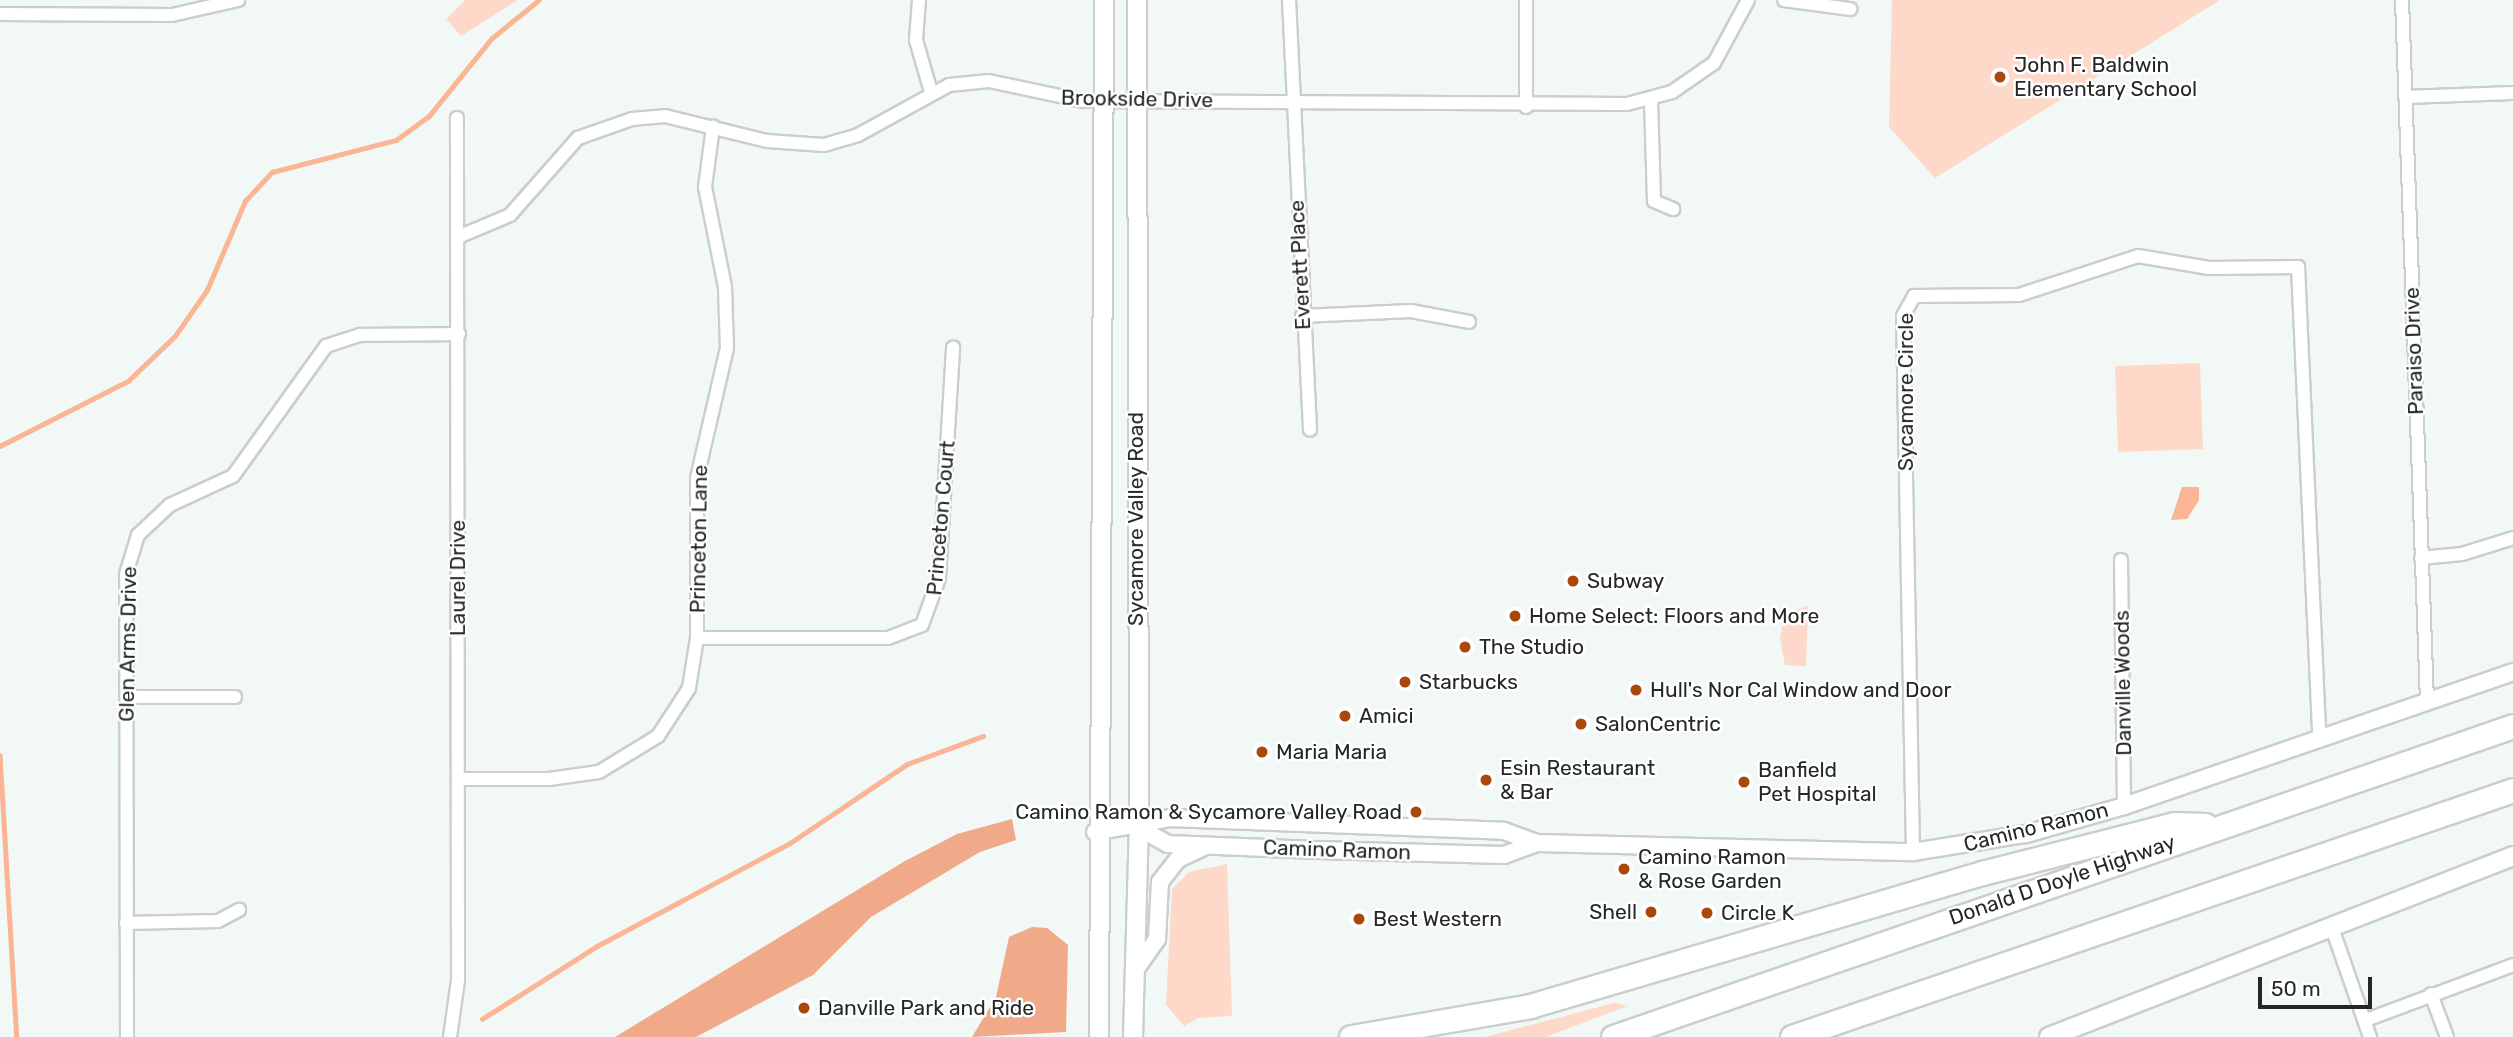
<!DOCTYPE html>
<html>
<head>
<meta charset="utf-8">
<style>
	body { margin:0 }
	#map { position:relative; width:2513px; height:1037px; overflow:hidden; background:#f1f8f5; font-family:Rubik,sans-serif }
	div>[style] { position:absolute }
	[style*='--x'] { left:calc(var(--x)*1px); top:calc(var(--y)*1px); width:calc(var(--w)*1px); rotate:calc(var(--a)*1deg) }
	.green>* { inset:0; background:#fed9c9; transform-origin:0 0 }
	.forest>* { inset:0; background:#f0aa8a }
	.water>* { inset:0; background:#fbb494 }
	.stream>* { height:4.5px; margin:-2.25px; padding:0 2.25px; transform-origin:2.25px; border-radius:2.25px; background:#fbb494 }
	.roads { filter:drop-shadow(2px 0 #c8cfcc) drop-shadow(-2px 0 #c8cfcc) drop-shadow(0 2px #c8cfcc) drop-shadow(0 -2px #c8cfcc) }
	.minor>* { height:12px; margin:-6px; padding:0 6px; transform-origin:6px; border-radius:6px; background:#fff }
	.tertiary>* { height:16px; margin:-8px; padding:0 8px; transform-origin:8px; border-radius:8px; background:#fff }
	.secondary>* { height:18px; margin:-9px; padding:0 9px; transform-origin:9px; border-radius:9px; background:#fff }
	.motorway>* { height:23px; margin:-11.5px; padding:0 11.5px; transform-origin:11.5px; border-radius:11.5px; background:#fff }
	.dots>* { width:19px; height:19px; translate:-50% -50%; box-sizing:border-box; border:4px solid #fff; border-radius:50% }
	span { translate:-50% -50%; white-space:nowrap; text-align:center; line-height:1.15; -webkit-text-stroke:5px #fff; paint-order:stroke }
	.poi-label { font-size:21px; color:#242725 }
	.left { translate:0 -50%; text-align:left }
	.right { translate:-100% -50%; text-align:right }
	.street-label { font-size:21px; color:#242725 }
	.scale { position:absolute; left:2258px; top:977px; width:114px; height:32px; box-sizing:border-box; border:4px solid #242725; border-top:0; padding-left:9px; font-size:21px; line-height:24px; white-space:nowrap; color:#242725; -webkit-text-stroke:5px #fff; paint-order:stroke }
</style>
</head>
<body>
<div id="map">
	<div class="green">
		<i style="clip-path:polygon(465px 0,518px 0,461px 36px,446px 19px)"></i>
		<i style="clip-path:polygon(1892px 0,2220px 0,1935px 178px,1889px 127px)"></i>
		<i style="left:2200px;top:363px;width:86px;height:85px;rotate:88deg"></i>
		<i style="clip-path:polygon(1808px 606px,1806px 666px,1785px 665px,1780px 638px,1785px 613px)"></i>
		<i style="clip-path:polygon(1227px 864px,1232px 1016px,1198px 1018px,1184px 1026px,1166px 1005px,1172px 889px,1189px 872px)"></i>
		<i style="clip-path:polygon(1614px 1003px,1627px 1006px,1546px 1037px,1485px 1037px)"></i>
	</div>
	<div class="forest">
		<i style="clip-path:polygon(1012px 819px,1016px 840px,980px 852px,871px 917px,813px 975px,696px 1037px,615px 1037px,905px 861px,957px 834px)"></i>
		<i style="clip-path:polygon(1032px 927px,1047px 928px,1068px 945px,1066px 1032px,972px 1037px,996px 997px,1009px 937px)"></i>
	</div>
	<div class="water">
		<i style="clip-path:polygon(2182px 487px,2199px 487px,2199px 500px,2187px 519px,2171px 520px)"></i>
	</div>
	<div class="stream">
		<i style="--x:0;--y:446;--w:144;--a:-26.9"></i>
		<i style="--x:128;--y:381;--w:65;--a:-43.8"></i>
		<i style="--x:175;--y:336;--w:56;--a:-55.2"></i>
		<i style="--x:207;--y:290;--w:97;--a:-66.9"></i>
		<i style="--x:245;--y:201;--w:40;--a:-47"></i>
		<i style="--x:272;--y:172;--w:128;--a:-14.5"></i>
		<i style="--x:396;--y:140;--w:41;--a:-36"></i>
		<i style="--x:429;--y:116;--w:100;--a:-51.1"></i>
		<i style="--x:492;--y:38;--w:60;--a:-39"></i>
		<i style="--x:0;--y:755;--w:283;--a:86.6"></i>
		<i style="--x:482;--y:1019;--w:136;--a:-32.4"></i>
		<i style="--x:597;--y:946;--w:219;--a:-28.1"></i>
		<i style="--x:790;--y:843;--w:141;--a:-34"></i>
		<i style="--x:907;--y:764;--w:81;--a:-20.2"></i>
	</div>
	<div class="roads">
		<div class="minor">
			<i style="--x:919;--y:0;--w:40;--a:94.3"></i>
			<i style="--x:916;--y:40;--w:54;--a:73.9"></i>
			<i style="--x:1289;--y:0;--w:430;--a:87.2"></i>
			<i style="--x:1784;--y:0;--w:67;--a:7.8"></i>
			<i style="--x:2402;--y:0;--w:702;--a:87.96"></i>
			<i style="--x:0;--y:14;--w:172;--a:0.3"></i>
			<i style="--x:172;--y:15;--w:68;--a:-12.8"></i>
			<i style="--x:2405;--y:97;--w:108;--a:-2.1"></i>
			<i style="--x:1651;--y:100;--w:101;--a:88.3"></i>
			<i style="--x:1654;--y:201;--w:21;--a:23"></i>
			<i style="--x:1526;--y:107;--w:107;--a:-90"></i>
			<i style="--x:458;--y:237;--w:56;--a:-22.9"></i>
			<i style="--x:510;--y:215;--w:103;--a:-48.6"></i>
			<i style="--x:578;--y:138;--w:57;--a:-19.4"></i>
			<i style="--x:632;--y:119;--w:33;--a:-5"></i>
			<i style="--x:665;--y:116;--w:105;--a:13.8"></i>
			<i style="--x:767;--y:141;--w:57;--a:4"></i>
			<i style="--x:824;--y:145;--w:35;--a:-16"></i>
			<i style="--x:858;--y:135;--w:104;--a:-28.8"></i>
			<i style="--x:949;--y:85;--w:40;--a:-5.7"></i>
			<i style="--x:989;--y:81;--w:96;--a:12"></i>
			<i style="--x:1083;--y:101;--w:544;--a:0.32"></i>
			<i style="--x:1627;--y:104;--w:47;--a:-14.9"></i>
			<i style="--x:1672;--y:92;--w:51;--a:-34.6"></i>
			<i style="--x:1714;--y:63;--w:72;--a:-61.6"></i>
			<i style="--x:1302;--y:316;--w:109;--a:-2.6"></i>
			<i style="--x:1411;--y:311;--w:59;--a:10.7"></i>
			<i style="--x:2421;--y:558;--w:41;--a:-5.6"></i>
			<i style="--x:2462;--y:554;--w:53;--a:-17.4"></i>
			<i style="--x:2121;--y:560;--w:246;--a:89.3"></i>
			<i style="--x:697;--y:638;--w:191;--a:0"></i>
			<i style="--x:888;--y:638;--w:36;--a:-21"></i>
			<i style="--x:922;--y:625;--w:50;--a:-70.1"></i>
			<i style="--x:939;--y:578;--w:231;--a:-86.5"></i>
			<i style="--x:127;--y:697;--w:108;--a:0"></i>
			<i style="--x:458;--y:779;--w:91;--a:0"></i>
			<i style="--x:549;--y:779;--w:50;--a:-8"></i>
			<i style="--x:599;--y:772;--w:69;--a:-31.4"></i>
			<i style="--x:658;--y:736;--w:57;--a:-57.1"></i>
			<i style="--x:689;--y:688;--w:51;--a:-80.9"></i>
			<i style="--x:697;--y:638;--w:160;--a:-90"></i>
			<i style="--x:697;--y:478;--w:133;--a:-77"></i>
			<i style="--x:727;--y:348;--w:61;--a:-91.9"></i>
			<i style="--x:725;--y:287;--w:102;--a:-101.3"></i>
			<i style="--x:705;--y:187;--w:61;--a:-82.4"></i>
			<i style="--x:1913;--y:852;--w:536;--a:-91.07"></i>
			<i style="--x:1903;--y:316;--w:23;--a:-61"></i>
			<i style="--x:1914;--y:296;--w:105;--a:-0.5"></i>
			<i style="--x:2019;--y:295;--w:125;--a:-18.1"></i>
			<i style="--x:2138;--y:256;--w:72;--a:9.6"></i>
			<i style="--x:2209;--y:268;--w:89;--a:-0.6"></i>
			<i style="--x:2298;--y:267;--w:471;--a:87.4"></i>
			<i style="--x:126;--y:923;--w:92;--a:-1.2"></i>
			<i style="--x:218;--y:921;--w:24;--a:-28"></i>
			<i style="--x:2331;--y:925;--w:119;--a:70.8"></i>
			<i style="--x:2431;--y:994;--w:46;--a:69.6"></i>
			<i style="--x:2366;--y:1020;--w:157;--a:-20.5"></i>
			<i style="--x:127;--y:1037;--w:463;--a:-90.1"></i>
			<i style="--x:126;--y:574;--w:41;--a:-72.9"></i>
			<i style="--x:138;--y:535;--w:44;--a:-43.2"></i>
			<i style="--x:170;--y:505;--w:69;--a:-24.7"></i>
			<i style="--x:233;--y:476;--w:160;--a:-54.4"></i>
			<i style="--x:326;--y:346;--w:36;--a:-18"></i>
			<i style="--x:360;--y:335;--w:99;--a:-0.6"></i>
			<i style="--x:450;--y:1037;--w:58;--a:-82"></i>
			<i style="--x:458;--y:980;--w:862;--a:-90.07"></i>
		</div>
		<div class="tertiary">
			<i style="--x:1139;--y:828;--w:33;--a:29"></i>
			<i style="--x:1168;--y:844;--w:149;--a:2.3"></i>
			<i style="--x:1317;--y:850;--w:187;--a:1.5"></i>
			<i style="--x:1504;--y:855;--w:35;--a:-20"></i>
			<i style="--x:1095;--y:832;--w:76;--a:-10.6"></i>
			<i style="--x:1170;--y:818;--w:334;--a:2.2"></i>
			<i style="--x:1504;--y:831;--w:35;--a:20"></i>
			<i style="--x:1537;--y:843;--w:376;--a:1.4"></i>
			<i style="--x:1913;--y:852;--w:114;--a:-9.1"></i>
			<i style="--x:2026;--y:834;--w:102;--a:-15.9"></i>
			<i style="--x:2124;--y:806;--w:411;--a:-19"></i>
			<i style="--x:1136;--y:969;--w:37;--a:-55"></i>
			<i style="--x:1157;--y:939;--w:57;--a:-87"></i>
			<i style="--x:1160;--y:882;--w:29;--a:-52"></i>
			<i style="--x:1178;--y:859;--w:29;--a:-25"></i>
		</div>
		<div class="secondary">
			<i style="--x:1099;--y:1037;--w:1037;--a:-89.72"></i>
			<i style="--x:1133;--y:1037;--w:209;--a:-88.4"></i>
			<i style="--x:1139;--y:828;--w:828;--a:-90.14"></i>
			<i style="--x:2049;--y:1037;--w:498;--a:-21.3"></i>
		</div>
		<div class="motorway">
			<i style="--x:1351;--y:1037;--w:182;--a:-9.8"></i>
			<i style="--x:1530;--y:1006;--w:471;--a:-16.4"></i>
			<i style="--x:1982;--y:873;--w:198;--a:-14.3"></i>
			<i style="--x:2174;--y:824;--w:31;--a:2"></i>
			<i style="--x:1613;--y:1037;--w:952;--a:-19.06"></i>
			<i style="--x:1792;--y:1037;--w:762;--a:-18.91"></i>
		</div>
	</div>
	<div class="dots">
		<i style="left:2000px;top:77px;background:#aa470a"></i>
		<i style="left:1573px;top:581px;background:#aa470a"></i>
		<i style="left:1515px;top:616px;background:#aa470a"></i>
		<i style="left:1465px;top:647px;background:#aa470a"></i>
		<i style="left:1405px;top:682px;background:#aa470a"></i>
		<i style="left:1636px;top:690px;background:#aa470a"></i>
		<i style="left:1345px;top:716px;background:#aa470a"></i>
		<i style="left:1581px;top:724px;background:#aa470a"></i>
		<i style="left:1262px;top:752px;background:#aa470a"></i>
		<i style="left:1486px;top:780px;background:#aa470a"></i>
		<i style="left:1744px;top:782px;background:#aa470a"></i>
		<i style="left:1416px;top:812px;background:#aa470a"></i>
		<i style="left:1624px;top:869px;background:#aa470a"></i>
		<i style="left:1651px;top:912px;background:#aa470a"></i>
		<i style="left:1707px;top:913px;background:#aa470a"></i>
		<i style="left:1359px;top:919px;background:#aa470a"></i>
		<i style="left:804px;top:1008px;background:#aa470a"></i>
	</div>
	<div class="poi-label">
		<span class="left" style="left:2014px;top:77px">John F. Baldwin<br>Elementary School</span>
		<span class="left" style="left:1587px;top:581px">Subway</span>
		<span class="left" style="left:1529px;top:616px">Home Select: Floors and More</span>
		<span class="left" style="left:1479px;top:647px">The Studio</span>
		<span class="left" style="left:1419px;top:682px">Starbucks</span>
		<span class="left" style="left:1650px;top:690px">Hull's Nor Cal Window and Door</span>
		<span class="left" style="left:1359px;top:716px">Amici</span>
		<span class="left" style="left:1595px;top:724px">SalonCentric</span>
		<span class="left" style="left:1276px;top:752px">Maria Maria</span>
		<span class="left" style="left:1500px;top:780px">Esin Restaurant<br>&amp; Bar</span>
		<span class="left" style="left:1758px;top:782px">Banfield<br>Pet Hospital</span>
		<span class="right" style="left:1402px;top:812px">Camino Ramon &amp; Sycamore Valley Road</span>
		<span class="left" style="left:1638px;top:869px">Camino Ramon<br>&amp; Rose Garden</span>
		<span class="right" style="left:1637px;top:912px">Shell</span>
		<span class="left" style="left:1721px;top:913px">Circle K</span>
		<span class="left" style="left:1373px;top:919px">Best Western</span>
		<span class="left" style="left:818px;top:1008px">Danville Park and Ride</span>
	</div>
	<div class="street-label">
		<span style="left:1137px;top:99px;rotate:1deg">Brookside Drive</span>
		<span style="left:1300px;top:265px;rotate:-93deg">Everett Place</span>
		<span style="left:2414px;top:351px;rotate:-92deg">Paraiso Drive</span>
		<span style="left:1906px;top:392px;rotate:-90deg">Sycamore Circle</span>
		<span style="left:941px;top:518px;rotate:-85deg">Princeton Court</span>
		<span style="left:1136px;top:519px;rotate:-90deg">Sycamore Valley Road</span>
		<span style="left:699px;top:539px;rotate:-89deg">Princeton Lane</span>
		<span style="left:458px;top:578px;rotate:-90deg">Laurel Drive</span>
		<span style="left:128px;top:644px;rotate:-89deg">Glen Arms Drive</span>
		<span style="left:2123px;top:683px;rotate:-91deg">Danville Woods</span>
		<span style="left:2036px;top:827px;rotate:-14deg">Camino Ramon</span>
		<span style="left:1337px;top:850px;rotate:2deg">Camino Ramon</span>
		<span style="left:2062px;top:880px;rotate:-19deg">Donald D Doyle Highway</span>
	</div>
	<div class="scale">50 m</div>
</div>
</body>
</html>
